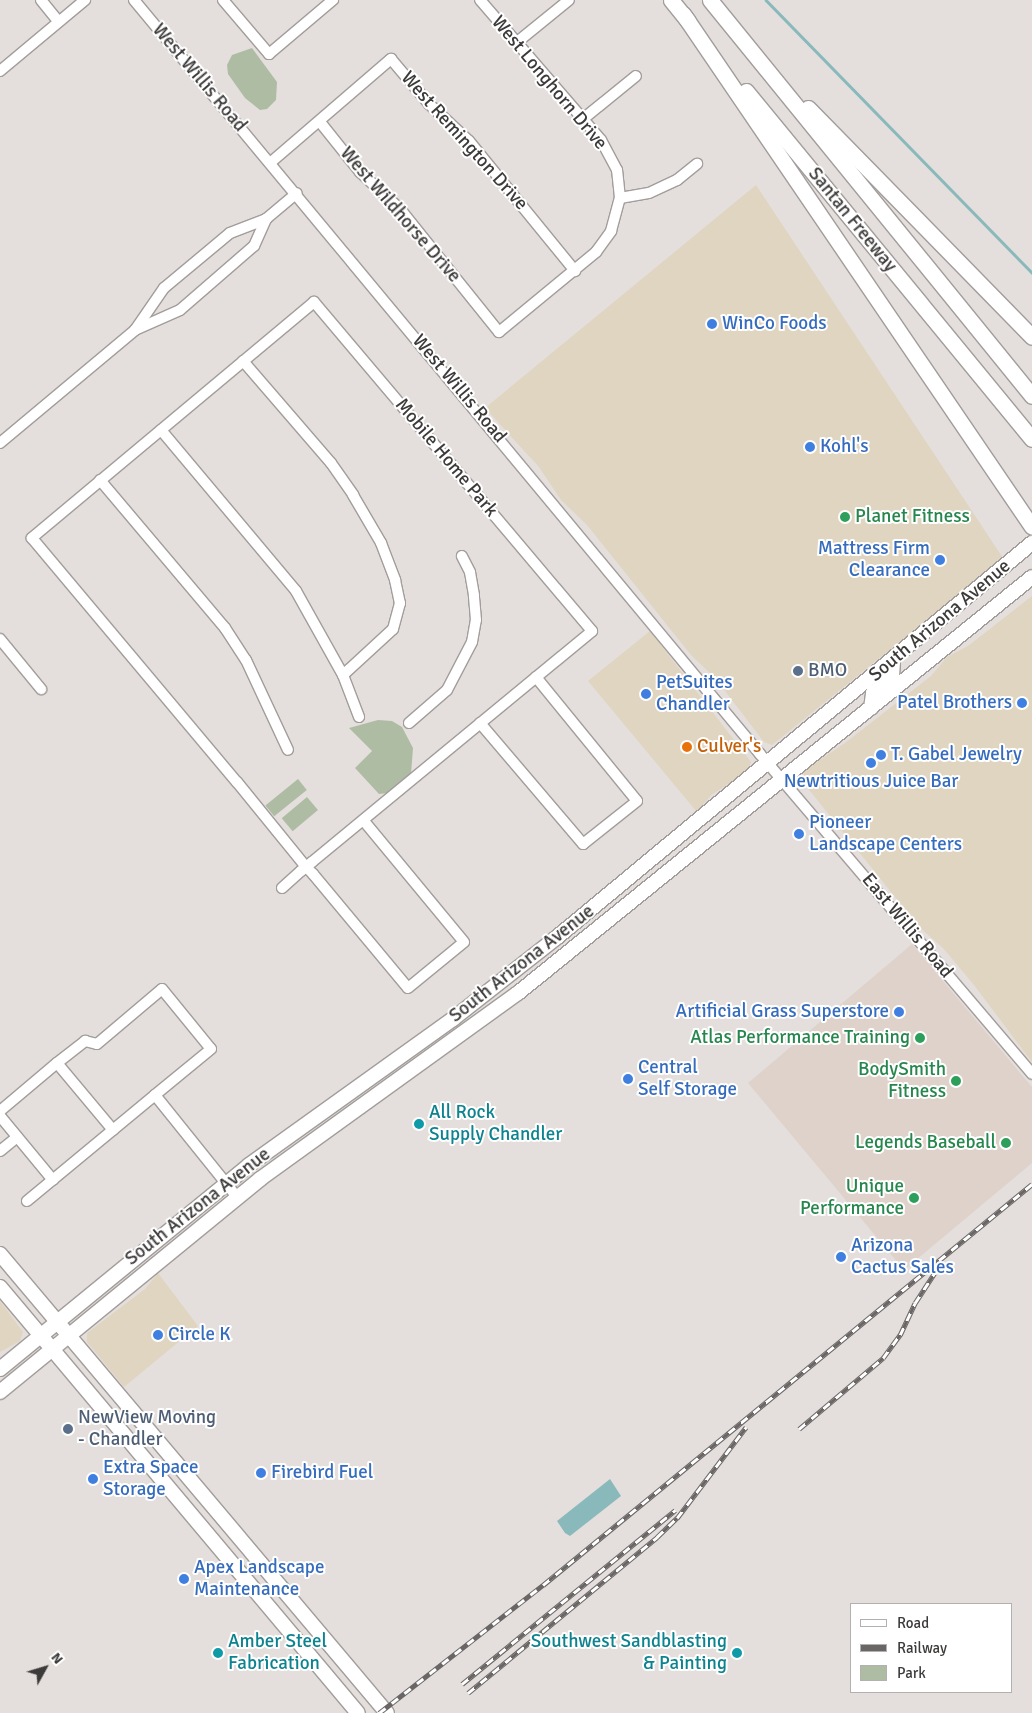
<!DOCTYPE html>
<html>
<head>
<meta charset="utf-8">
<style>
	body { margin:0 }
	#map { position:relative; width:1032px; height:1713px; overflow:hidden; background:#e4dfdc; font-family:Signika,sans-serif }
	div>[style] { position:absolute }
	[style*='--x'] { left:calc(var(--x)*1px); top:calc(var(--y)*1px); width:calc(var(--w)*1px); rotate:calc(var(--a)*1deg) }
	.commercial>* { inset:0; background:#e0d5c0 }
	.built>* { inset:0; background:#dfd2cb }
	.green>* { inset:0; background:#aebca4; transform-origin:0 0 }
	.water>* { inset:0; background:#8ab9bc }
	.stream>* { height:2.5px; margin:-1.25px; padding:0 1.25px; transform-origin:1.25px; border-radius:1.25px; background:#8ab9bc }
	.roads { filter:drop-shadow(1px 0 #a29d9b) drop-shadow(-1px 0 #a29d9b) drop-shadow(0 1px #a29d9b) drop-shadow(0 -1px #a29d9b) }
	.minor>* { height:10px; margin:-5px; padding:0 5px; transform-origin:5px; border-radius:5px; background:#fff }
	.major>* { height:14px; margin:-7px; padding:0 7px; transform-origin:7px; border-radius:7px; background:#fff }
	.highway>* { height:15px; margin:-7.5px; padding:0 7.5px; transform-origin:7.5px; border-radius:7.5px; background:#fff }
	.rail>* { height:4.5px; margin-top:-2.25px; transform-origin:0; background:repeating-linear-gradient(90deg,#fff 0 8px,#696665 0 16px); box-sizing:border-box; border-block:1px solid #696665 }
	.dots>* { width:14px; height:14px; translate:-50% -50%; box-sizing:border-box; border:2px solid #fff; border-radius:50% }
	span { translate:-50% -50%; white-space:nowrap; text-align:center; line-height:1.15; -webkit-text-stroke:4px #fff; paint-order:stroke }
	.street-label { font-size:19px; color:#3d3b3a }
	.shop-label { font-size:19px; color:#366cbe }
	.left { translate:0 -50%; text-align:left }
	.right { translate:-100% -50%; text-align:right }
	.leisure-label { font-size:19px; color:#27864d }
	.service-label { font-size:19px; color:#4e5e75 }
	.food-label { font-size:19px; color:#c56008 }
	.culture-label { font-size:19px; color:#0d838f }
	.legend { position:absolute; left:850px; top:1603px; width:162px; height:90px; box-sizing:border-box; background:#fff; border:1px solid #b1b1b0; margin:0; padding:6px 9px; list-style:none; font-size:15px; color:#3d3b3a }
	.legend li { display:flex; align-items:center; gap:10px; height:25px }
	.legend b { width:25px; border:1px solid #b1b1b0 }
	.north { position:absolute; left:20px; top:1643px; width:50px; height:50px; -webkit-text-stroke:4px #fff; paint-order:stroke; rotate:51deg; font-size:14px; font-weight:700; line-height:20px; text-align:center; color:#3d3b3a }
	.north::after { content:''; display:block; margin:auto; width:18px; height:22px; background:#3d3b3a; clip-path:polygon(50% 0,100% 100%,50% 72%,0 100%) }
</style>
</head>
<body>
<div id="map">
	<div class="commercial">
		<i style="clip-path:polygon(756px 185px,1003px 558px,772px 745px,764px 742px,715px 678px,691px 655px,587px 525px,561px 500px,539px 467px,485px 408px)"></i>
		<i style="clip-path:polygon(1032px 596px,1032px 1062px,974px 985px,943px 948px,919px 927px,802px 781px,805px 770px,845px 743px,931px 676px,947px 657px,968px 646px)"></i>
		<i style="clip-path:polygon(650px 631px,751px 762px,748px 771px,711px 795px,697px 812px,588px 681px)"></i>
		<i style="clip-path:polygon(158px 1273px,198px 1326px,124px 1387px,87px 1342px,87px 1333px,145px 1289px)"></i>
		<i style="clip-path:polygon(0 1301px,23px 1332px,20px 1341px,0 1352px)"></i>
	</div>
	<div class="built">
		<i style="clip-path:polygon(912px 944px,1032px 1087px,1032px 1163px,904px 1270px,748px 1083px)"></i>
	</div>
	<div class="green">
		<i style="clip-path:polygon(252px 48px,277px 82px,276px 100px,267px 109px,260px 110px,245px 98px,228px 74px,227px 65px,232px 55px)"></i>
		<i style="clip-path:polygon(378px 720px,392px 721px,402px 727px,413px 748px,411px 774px,388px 793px,379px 794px,355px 768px,372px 751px,349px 728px)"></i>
		<i style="left:298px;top:779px;width:14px;height:42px;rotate:51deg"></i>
		<i style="left:307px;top:797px;width:17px;height:33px;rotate:50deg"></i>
	</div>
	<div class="water">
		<i style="clip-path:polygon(610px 1479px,621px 1496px,570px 1536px,565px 1533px,557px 1521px)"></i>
	</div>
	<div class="stream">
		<i style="--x:766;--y:0;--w:381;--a:45.7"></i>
	</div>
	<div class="roads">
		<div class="minor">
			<i style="--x:41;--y:0;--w:28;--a:51"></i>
			<i style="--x:134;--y:0;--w:980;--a:50.3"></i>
			<i style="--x:760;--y:754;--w:420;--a:49.6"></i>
			<i style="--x:223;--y:0;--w:71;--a:49.6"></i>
			<i style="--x:269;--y:54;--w:84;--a:-40.2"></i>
			<i style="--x:516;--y:43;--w:68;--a:-39.1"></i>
			<i style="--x:0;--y:71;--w:111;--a:-39.9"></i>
			<i style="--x:583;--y:119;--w:68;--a:-39.1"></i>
			<i style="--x:320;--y:122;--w:64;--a:51.3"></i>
			<i style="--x:360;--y:172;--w:54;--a:42.8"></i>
			<i style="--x:400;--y:209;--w:158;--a:51.2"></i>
			<i style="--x:499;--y:332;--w:126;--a:-39.5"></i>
			<i style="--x:596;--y:252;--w:26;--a:-54"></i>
			<i style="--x:611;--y:231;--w:34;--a:-75"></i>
			<i style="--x:620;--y:198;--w:28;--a:-96"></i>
			<i style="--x:617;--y:170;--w:34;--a:-118"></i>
			<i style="--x:601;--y:140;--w:185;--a:-130.8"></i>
			<i style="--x:270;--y:163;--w:160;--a:-40.7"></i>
			<i style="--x:391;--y:59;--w:59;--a:49.8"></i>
			<i style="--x:429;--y:104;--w:54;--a:42.8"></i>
			<i style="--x:469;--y:141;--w:168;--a:50.8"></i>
			<i style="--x:620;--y:198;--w:29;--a:-10"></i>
			<i style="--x:649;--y:193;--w:31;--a:-25"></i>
			<i style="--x:677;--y:180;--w:26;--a:-39"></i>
			<i style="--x:135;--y:330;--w:51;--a:-55.4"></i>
			<i style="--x:164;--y:288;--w:86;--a:-39.8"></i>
			<i style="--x:230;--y:233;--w:39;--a:-21"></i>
			<i style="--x:266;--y:219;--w:40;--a:-40"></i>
			<i style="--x:243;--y:361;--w:135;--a:49.2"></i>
			<i style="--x:331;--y:463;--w:39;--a:55"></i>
			<i style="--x:353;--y:495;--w:56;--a:59.7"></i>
			<i style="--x:381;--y:543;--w:40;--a:69"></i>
			<i style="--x:395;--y:580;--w:24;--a:78"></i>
			<i style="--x:400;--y:603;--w:27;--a:105"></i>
			<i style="--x:393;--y:629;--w:68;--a:137.4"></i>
			<i style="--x:161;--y:430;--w:210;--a:50"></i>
			<i style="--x:296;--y:591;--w:96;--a:60.8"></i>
			<i style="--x:343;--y:675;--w:45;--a:69.1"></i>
			<i style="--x:0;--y:443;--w:176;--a:-39.9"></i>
			<i style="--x:135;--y:330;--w:49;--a:-24"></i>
			<i style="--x:180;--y:310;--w:98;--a:-40.9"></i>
			<i style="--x:254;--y:246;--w:30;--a:-66"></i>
			<i style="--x:100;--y:480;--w:194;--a:49.8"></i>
			<i style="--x:225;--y:628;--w:38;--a:57"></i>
			<i style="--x:246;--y:660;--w:99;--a:65"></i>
			<i style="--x:0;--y:639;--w:65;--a:50.6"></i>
			<i style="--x:409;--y:723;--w:50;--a:-41"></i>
			<i style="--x:447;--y:690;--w:54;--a:-62.5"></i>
			<i style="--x:472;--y:642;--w:22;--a:-80"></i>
			<i style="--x:476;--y:620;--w:25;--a:-95"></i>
			<i style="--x:474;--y:595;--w:23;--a:-100"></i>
			<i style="--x:470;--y:572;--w:18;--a:-117"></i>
			<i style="--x:480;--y:723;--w:159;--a:49.6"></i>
			<i style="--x:583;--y:844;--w:69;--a:-38.5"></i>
			<i style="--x:637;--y:801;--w:160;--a:-129.2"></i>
			<i style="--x:282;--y:888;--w:25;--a:-42"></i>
			<i style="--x:301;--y:871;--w:6;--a:-39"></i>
			<i style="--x:306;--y:867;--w:8;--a:-40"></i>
			<i style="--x:312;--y:862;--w:363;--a:-39.5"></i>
			<i style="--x:592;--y:631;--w:431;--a:-130.2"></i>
			<i style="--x:314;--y:302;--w:368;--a:140.1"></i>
			<i style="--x:32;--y:538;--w:319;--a:50"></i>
			<i style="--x:237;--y:782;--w:109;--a:50.9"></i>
			<i style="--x:306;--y:867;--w:10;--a:45"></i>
			<i style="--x:313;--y:874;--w:148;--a:50.2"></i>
			<i style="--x:408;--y:988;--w:72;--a:-39.4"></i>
			<i style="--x:464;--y:942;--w:158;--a:-129.6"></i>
			<i style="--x:0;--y:1111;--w:75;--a:-40.1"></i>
			<i style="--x:0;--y:1116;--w:83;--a:50.4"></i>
			<i style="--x:113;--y:1130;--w:87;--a:-129.9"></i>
			<i style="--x:57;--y:1063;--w:36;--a:-38"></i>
			<i style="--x:85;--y:1041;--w:12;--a:14"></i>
			<i style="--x:97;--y:1044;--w:85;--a:-40.2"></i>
			<i style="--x:162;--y:989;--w:77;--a:50.8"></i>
			<i style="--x:211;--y:1049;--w:72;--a:140.6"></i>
			<i style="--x:0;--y:1151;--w:22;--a:-39"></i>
			<i style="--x:27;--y:1201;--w:166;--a:-39.6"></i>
			<i style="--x:155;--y:1095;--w:131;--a:51.2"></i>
		</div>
		<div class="major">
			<i style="--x:871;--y:708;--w:15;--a:-82"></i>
			<i style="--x:873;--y:693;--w:25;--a:-42"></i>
			<i style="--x:892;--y:676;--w:15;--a:-86"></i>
			<i style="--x:0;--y:1254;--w:600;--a:49.86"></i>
			<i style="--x:0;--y:1287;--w:556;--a:49.96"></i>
			<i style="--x:0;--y:1369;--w:322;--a:-39.3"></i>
			<i style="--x:249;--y:1165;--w:251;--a:-35.6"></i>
			<i style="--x:453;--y:1019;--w:131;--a:-38.2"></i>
			<i style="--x:556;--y:938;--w:619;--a:-39.69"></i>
			<i style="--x:0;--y:1392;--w:336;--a:-39.3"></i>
			<i style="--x:260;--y:1179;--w:318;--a:-35.8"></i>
			<i style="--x:518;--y:993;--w:661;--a:-38.98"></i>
		</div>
		<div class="highway">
			<i style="--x:671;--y:0;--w:27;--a:51"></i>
			<i style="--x:710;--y:0;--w:510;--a:50.88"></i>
			<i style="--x:683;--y:14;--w:620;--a:55.77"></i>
			<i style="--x:746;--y:91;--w:450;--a:50.6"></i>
			<i style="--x:808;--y:108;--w:320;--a:45.6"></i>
		</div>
	</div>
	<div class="rail">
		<i style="--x:799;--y:1429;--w:110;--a:-40.2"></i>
		<i style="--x:883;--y:1358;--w:29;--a:-54"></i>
		<i style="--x:900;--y:1335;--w:35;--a:-65"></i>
		<i style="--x:915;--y:1303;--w:44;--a:-57"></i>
		<i style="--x:462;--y:1684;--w:275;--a:-39.2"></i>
		<i style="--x:468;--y:1693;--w:245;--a:-39.5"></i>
		<i style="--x:657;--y:1537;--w:28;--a:-44"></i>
		<i style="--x:677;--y:1518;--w:114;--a:-52.8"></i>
		<i style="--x:379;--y:1713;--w:208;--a:-38"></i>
		<i style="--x:543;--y:1585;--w:632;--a:-39.35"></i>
	</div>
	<div class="dots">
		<i style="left:712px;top:324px;background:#3f7fe0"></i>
		<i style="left:810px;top:447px;background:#3f7fe0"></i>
		<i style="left:845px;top:517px;background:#2e9e5b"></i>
		<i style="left:940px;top:560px;background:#3f7fe0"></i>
		<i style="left:798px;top:671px;background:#5c6f8a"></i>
		<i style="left:646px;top:694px;background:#3f7fe0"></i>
		<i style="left:1022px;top:703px;background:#3f7fe0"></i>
		<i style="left:687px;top:747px;background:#e8710a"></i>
		<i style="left:881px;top:755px;background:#3f7fe0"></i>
		<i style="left:871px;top:763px;background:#3f7fe0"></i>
		<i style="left:799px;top:834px;background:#3f7fe0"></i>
		<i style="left:899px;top:1012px;background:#3f7fe0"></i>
		<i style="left:920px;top:1038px;background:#2e9e5b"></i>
		<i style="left:628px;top:1079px;background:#3f7fe0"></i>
		<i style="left:956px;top:1081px;background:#2e9e5b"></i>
		<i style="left:419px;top:1124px;background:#0f9aa8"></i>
		<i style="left:1006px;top:1143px;background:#2e9e5b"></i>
		<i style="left:914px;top:1198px;background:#2e9e5b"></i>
		<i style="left:841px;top:1257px;background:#3f7fe0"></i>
		<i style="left:158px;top:1335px;background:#3f7fe0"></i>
		<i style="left:68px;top:1429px;background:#5c6f8a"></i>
		<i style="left:261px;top:1473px;background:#3f7fe0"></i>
		<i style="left:93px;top:1479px;background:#3f7fe0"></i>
		<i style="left:184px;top:1579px;background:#3f7fe0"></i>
		<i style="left:218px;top:1653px;background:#0f9aa8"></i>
		<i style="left:737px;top:1653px;background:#0f9aa8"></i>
	</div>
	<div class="street-label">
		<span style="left:199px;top:78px;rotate:50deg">West Willis Road</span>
		<span style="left:549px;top:83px;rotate:50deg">West Longhorn Drive</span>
		<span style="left:464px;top:141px;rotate:48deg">West Remington Drive</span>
		<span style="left:400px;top:215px;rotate:49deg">West Wildhorse Drive</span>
		<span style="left:852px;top:220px;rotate:51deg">Santan Freeway</span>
		<span style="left:459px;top:389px;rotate:50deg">West Willis Road</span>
		<span style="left:446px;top:458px;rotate:50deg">Mobile Home Park</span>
		<span style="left:940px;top:621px;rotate:-40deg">South Arizona Avenue</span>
		<span style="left:907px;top:926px;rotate:50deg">East Willis Road</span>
		<span style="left:522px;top:964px;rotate:-38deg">South Arizona Avenue</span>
		<span style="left:198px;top:1207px;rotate:-38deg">South Arizona Avenue</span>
	</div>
	<div class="shop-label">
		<span class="left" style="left:722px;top:324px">WinCo Foods</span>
		<span class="left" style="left:820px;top:447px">Kohl's</span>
		<span class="right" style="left:930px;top:560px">Mattress Firm<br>Clearance</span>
		<span class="left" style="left:656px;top:694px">PetSuites<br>Chandler</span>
		<span class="right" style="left:1012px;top:703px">Patel Brothers</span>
		<span class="left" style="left:891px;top:755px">T. Gabel Jewelry</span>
		<span style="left:871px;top:782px">Newtritious Juice Bar</span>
		<span class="left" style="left:809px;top:834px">Pioneer<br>Landscape Centers</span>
		<span class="right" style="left:889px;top:1012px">Artificial Grass Superstore</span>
		<span class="left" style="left:638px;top:1079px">Central<br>Self Storage</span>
		<span class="left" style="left:851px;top:1257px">Arizona<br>Cactus Sales</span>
		<span class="left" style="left:168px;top:1335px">Circle K</span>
		<span class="left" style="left:103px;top:1479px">Extra Space<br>Storage</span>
		<span class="left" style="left:271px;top:1473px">Firebird Fuel</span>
		<span class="left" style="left:194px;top:1579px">Apex Landscape<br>Maintenance</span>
	</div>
	<div class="leisure-label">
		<span class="left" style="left:855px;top:517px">Planet Fitness</span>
		<span class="right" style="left:910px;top:1038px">Atlas Performance Training</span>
		<span class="right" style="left:946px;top:1081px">BodySmith<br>Fitness</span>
		<span class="right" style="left:996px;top:1143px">Legends Baseball</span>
		<span class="right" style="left:904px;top:1198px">Unique<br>Performance</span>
	</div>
	<div class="service-label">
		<span class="left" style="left:808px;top:671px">BMO</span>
		<span class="left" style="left:78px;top:1429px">NewView Moving<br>- Chandler</span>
	</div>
	<div class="food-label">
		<span class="left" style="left:697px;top:747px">Culver's</span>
	</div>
	<div class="culture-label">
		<span class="left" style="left:429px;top:1124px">All Rock<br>Supply Chandler</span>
		<span class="left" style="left:228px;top:1653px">Amber Steel<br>Fabrication</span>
		<span class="right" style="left:727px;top:1653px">Southwest Sandblasting<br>&amp; Painting</span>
	</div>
	<ul class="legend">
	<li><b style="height:6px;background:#fff"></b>Road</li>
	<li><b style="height:6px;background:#696665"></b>Railway</li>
	<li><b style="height:14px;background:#aebca4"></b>Park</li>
	</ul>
	<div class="north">N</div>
</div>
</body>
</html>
